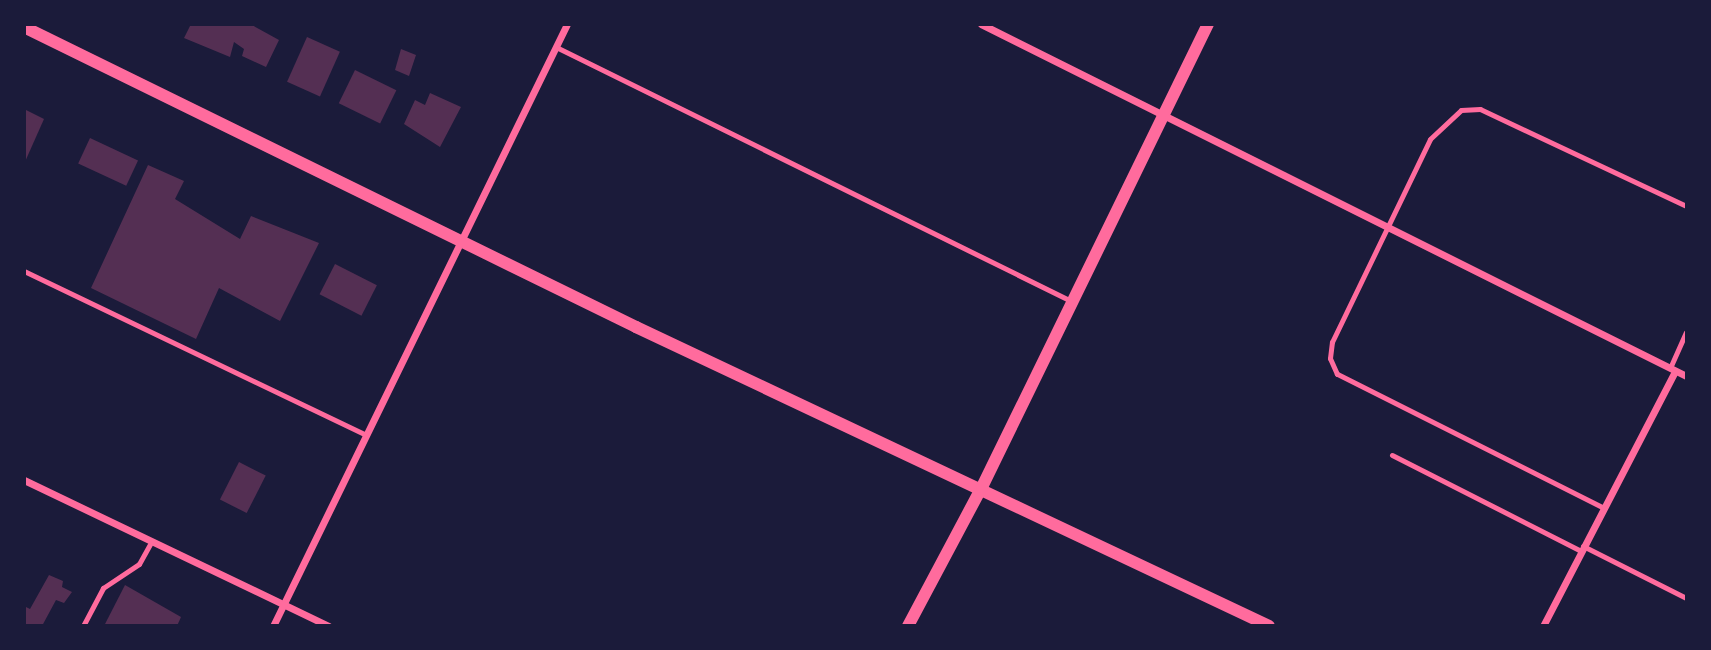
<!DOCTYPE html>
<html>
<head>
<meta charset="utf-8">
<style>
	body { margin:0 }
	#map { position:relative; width:1711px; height:650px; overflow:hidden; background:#1b1b3a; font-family:"IBM Plex Sans",sans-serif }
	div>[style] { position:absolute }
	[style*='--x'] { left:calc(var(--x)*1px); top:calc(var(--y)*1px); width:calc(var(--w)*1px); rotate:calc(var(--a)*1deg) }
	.building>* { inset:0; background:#542f53; transform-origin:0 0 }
	.service>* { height:5px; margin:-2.5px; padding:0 2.5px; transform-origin:2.5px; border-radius:2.5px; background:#ff6b9d }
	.minor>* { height:7px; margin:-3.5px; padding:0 3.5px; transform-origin:3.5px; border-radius:3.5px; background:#ff6b9d }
	.tertiary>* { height:12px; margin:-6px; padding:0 6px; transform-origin:6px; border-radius:6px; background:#ff6b9d }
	span { translate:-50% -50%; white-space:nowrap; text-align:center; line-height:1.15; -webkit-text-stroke:5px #1b1b3a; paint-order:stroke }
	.frame { position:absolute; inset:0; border:26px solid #1b1b3a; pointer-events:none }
</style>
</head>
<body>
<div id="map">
	<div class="building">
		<i style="clip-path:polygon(191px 24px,250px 24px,279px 40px,266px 67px,242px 56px,244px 49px,234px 42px,230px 57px,184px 38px)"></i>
		<i style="left:307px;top:37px;width:36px;height:49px;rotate:24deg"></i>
		<i style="clip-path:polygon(401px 49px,416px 55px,409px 76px,395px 70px)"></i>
		<i style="left:355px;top:70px;width:46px;height:37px;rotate:26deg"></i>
		<i style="clip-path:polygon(430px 93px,461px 107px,440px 147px,404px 124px,415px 100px,425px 105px)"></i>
		<i style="clip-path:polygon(24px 109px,44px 119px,24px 164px)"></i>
		<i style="left:90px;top:138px;width:53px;height:28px;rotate:25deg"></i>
		<i style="clip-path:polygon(148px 165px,184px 181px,175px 199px,240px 239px,251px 216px,319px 243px,280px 321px,219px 288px,196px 339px,91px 288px)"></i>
		<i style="left:335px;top:264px;width:47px;height:34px;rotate:27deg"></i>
		<i style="left:239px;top:462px;width:30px;height:42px;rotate:27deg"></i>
		<i style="clip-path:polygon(49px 575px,63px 581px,62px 587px,72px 592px,64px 603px,56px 600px,42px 626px,24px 626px,24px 606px,30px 609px)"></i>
		<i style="clip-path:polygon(125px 585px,181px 617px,177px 626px,104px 626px)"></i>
	</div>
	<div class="service">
		<i style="--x:556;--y:47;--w:576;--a:26.25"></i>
		<i style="--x:24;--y:271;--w:379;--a:25.6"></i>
		<i style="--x:1670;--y:368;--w:39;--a:-66"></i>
		<i style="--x:1392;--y:455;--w:212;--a:26.9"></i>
		<i style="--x:1604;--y:508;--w:299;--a:-153.3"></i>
		<i style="--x:1337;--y:374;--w:17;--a:-114"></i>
		<i style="--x:1330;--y:358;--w:16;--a:-83"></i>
		<i style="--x:1332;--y:342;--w:225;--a:-64.2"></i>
		<i style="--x:1430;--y:139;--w:42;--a:-43.1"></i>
		<i style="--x:1461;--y:110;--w:19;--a:-3"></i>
		<i style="--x:1480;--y:109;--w:228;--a:25.2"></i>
		<i style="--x:1583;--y:546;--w:115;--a:26.8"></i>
		<i style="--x:83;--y:626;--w:43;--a:-62.2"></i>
		<i style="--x:103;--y:588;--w:43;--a:-33.7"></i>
		<i style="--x:139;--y:564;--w:26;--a:-61"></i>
	</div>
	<div class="minor">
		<i style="--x:981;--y:24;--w:788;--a:26.53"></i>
		<i style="--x:24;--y:480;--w:338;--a:25.6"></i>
		<i style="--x:273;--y:626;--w:670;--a:-63.97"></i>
		<i style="--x:1543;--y:626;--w:287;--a:-62.6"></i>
	</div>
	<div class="tertiary">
		<i style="--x:24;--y:27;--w:682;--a:26.11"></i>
		<i style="--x:636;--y:327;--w:700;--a:25.28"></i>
		<i style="--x:908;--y:626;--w:157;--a:-62"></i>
		<i style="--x:982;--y:487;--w:515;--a:-63.98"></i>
	</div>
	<div class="frame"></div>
</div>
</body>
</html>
